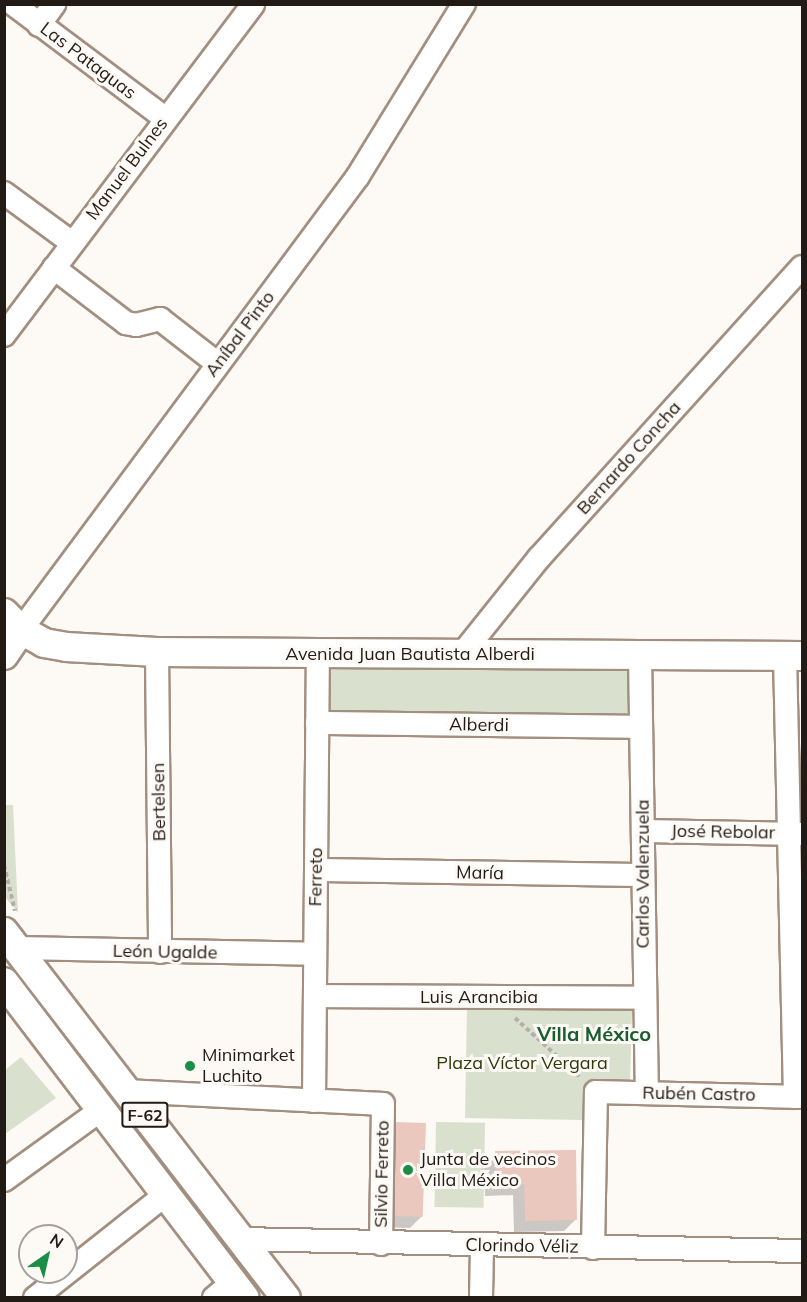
<!DOCTYPE html>
<html>
<head>
<meta charset="utf-8">
<style>
	body { margin:0 }
	#map { position:relative; width:807px; height:1302px; overflow:hidden; background:#fdf9f5; font-family:Mulish,sans-serif }
	div>[style] { position:absolute }
	[style*='--x'] { left:calc(var(--x)*1px); top:calc(var(--y)*1px); width:calc(var(--w)*1px); rotate:calc(var(--a)*1deg) }
	.green>* { inset:0; background:#d9e0cd; transform-origin:0 0 }
	.shadow>* { inset:0; background:#0003 }
	.building>* { inset:0; background:#eac8bd; transform-origin:0 0 }
	.path>* { height:4px; margin-top:-2px; transform-origin:0; background:repeating-linear-gradient(90deg,#b5afab 0 4.5px,transparent 0 7.5px) }
	.roads { filter:drop-shadow(2px 0 #a38f7f) drop-shadow(-2px 0 #a38f7f) drop-shadow(0 2px #a38f7f) drop-shadow(0 -2px #a38f7f) }
	.minor>* { height:22px; margin:-11px; padding:0 11px; transform-origin:11px; border-radius:11px; background:#fff }
	.major>* { height:28px; margin:-14px; padding:0 14px; transform-origin:14px; border-radius:14px; background:#fff }
	.dots>* { width:16px; height:16px; translate:-50% -50%; box-sizing:border-box; border:3px solid #fdf9f5; border-radius:50% }
	span { translate:-50% -50%; white-space:nowrap; text-align:center; line-height:1.15; -webkit-text-stroke:6px #fdf9f5; paint-order:stroke }
	.shield-label span { padding:2px 4px; background:#fdf9f5; border:2px solid; border-radius:4px; -webkit-text-stroke-width:0 }
	.shield-label { font-size:16px; color:#221a14; font-weight:700 }
	.street-label { font-size:18px; color:#221a14 }
	.poi-label { font-size:18px; color:#221a14 }
	.left { translate:0 -50%; text-align:left }
	.park-label { font-size:18px; color:#2c3908 }
	.neighbourhood-label { font-size:20px; color:#195d30; font-weight:700 }
	.frame { position:absolute; inset:0; border:6px solid #221a14; pointer-events:none }
	.north { position:absolute; left:18px; top:1224px; width:60px; height:60px; box-sizing:border-box; background:#fdf9f5; border:2px solid #a5a09b; border-radius:50%; rotate:34deg; font-size:16px; font-weight:700; line-height:24px; text-align:center; color:#221a14 }
	.north::after { content:''; display:block; margin:auto; width:21px; height:27px; background:#1a8d46; clip-path:polygon(50% 0,100% 100%,50% 72%,0 100%) }
</style>
</head>
<body>
<div id="map">
	<div class="green">
		<i style="left:328px;top:665px;width:302px;height:48px"></i>
		<i style="clip-path:polygon(5px 805px,13px 805px,18px 913px,5px 897px)"></i>
		<i style="clip-path:polygon(467px 1007px,632px 1011px,630px 1082px,586px 1081px,585px 1120px,465px 1118px)"></i>
		<i style="clip-path:polygon(21px 1057px,56px 1098px,5px 1134px,5px 1070px)"></i>
		<i style="left:436px;top:1122px;width:49px;height:85px;rotate:1deg"></i>
	</div>
	<div class="shadow">
		<i style="clip-path:polygon(383px 1135px,422px 1216px,410px 1228px,380px 1227px)"></i>
		<i style="clip-path:polygon(496px 1152px,576px 1219px,564px 1231px,514px 1232px,513px 1195px,485px 1196px,484px 1164px)"></i>
	</div>
	<div class="building">
		<i style="left:394px;top:1122px;width:32px;height:94px;rotate:2deg"></i>
		<i style="clip-path:polygon(576px 1150px,577px 1220px,525px 1221px,524px 1184px,496px 1185px,495px 1151px)"></i>
	</div>
	<div class="path">
		<i style="--x:4;--y:865;--w:47;--a:76.6"></i>
		<i style="--x:515;--y:1018;--w:88;--a:42.2"></i>
	</div>
	<div class="roads">
		<div class="minor">
			<i style="--x:13;--y:4;--w:190;--a:36.9"></i>
			<i style="--x:39;--y:25;--w:26;--a:-54"></i>
			<i style="--x:4;--y:193;--w:84;--a:36.3"></i>
			<i style="--x:54;--y:268;--w:91;--a:37.4"></i>
			<i style="--x:126;--y:323;--w:10;--a:11"></i>
			<i style="--x:136;--y:325;--w:25;--a:-14"></i>
			<i style="--x:160;--y:319;--w:73;--a:37.8"></i>
			<i style="--x:4;--y:335;--w:414;--a:-53"></i>
			<i style="--x:21;--y:630;--w:565;--a:-53.41"></i>
			<i style="--x:358;--y:176;--w:202;--a:-58.4"></i>
			<i style="--x:157;--y:652;--w:300;--a:89.4"></i>
			<i style="--x:462;--y:654;--w:123;--a:-51.3"></i>
			<i style="--x:539;--y:558;--w:392;--a:-47.9"></i>
			<i style="--x:640;--y:655;--w:438;--a:89.1"></i>
			<i style="--x:785;--y:656;--w:441;--a:88.7"></i>
			<i style="--x:317;--y:723;--w:324;--a:0.7"></i>
			<i style="--x:643;--y:831;--w:159;--a:1.1"></i>
			<i style="--x:316;--y:870;--w:327;--a:0.9"></i>
			<i style="--x:16;--y:948;--w:299;--a:1.1"></i>
			<i style="--x:315;--y:996;--w:329;--a:0.3"></i>
			<i style="--x:126;--y:1091;--w:257;--a:2.9"></i>
			<i style="--x:383;--y:1104;--w:140;--a:90.8"></i>
			<i style="--x:314;--y:1101;--w:448;--a:-89.5"></i>
			<i style="--x:4;--y:1180;--w:121;--a:-35.9"></i>
			<i style="--x:241;--y:1239;--w:561;--a:1.23"></i>
			<i style="--x:593;--y:1248;--w:156;--a:-88.9"></i>
			<i style="--x:596;--y:1092;--w:206;--a:1.4"></i>
			<i style="--x:35;--y:1298;--w:167;--a:-38.4"></i>
			<i style="--x:214;--y:1298;--w:25;--a:-40"></i>
			<i style="--x:481;--y:1298;--w:52;--a:-88.9"></i>
		</div>
		<div class="major">
			<i style="--x:4;--y:613;--w:24;--a:45"></i>
			<i style="--x:21;--y:630;--w:26;--a:29"></i>
			<i style="--x:44;--y:643;--w:22;--a:10"></i>
			<i style="--x:66;--y:647;--w:91;--a:3.1"></i>
			<i style="--x:157;--y:652;--w:645;--a:0.36"></i>
			<i style="--x:4;--y:655;--w:30;--a:-56"></i>
			<i style="--x:4;--y:932;--w:462;--a:52.4"></i>
			<i style="--x:4;--y:982;--w:397;--a:52.7"></i>
		</div>
	</div>
	<div class="dots">
		<i style="left:190px;top:1066px;background:#1a8d46"></i>
		<i style="left:408px;top:1170px;background:#1a8d46"></i>
	</div>
	<div class="shield-label">
		<span style="left:145px;top:1115px">F-62</span>
	</div>
	<div class="street-label">
		<span style="left:88px;top:61px;rotate:37deg">Las Pataguas</span>
		<span style="left:127px;top:169px;rotate:-53deg">Manuel Bulnes</span>
		<span style="left:240px;top:334px;rotate:-53deg">Aníbal Pinto</span>
		<span style="left:629px;top:458px;rotate:-48deg">Bernardo Concha</span>
		<span style="left:410px;top:654px">Avenida Juan Bautista Alberdi</span>
		<span style="left:479px;top:725px;rotate:1deg">Alberdi</span>
		<span style="left:159px;top:802px;rotate:-91deg">Bertelsen</span>
		<span style="left:723px;top:832px;rotate:1deg">José Rebolar</span>
		<span style="left:480px;top:873px;rotate:1deg">María</span>
		<span style="left:643px;top:874px;rotate:-90deg">Carlos Valenzuela</span>
		<span style="left:316px;top:877px;rotate:-89deg">Ferreto</span>
		<span style="left:165px;top:952px;rotate:1deg">León Ugalde</span>
		<span style="left:479px;top:997px">Luis Arancibia</span>
		<span style="left:699px;top:1094px;rotate:1deg">Rubén Castro</span>
		<span style="left:382px;top:1174px;rotate:-89deg">Silvio Ferreto</span>
		<span style="left:522px;top:1246px;rotate:1deg">Clorindo Véliz</span>
	</div>
	<div class="poi-label">
		<span class="left" style="left:202px;top:1066px">Minimarket<br>Luchito</span>
		<span class="left" style="left:420px;top:1170px">Junta de vecinos<br>Villa México</span>
	</div>
	<div class="park-label">
		<span style="left:522px;top:1063px">Plaza Víctor Vergara</span>
	</div>
	<div class="neighbourhood-label">
		<span style="left:594px;top:1033px">Villa México</span>
	</div>
	<div class="frame"></div>
	<div class="north">N</div>
</div>
</body>
</html>
